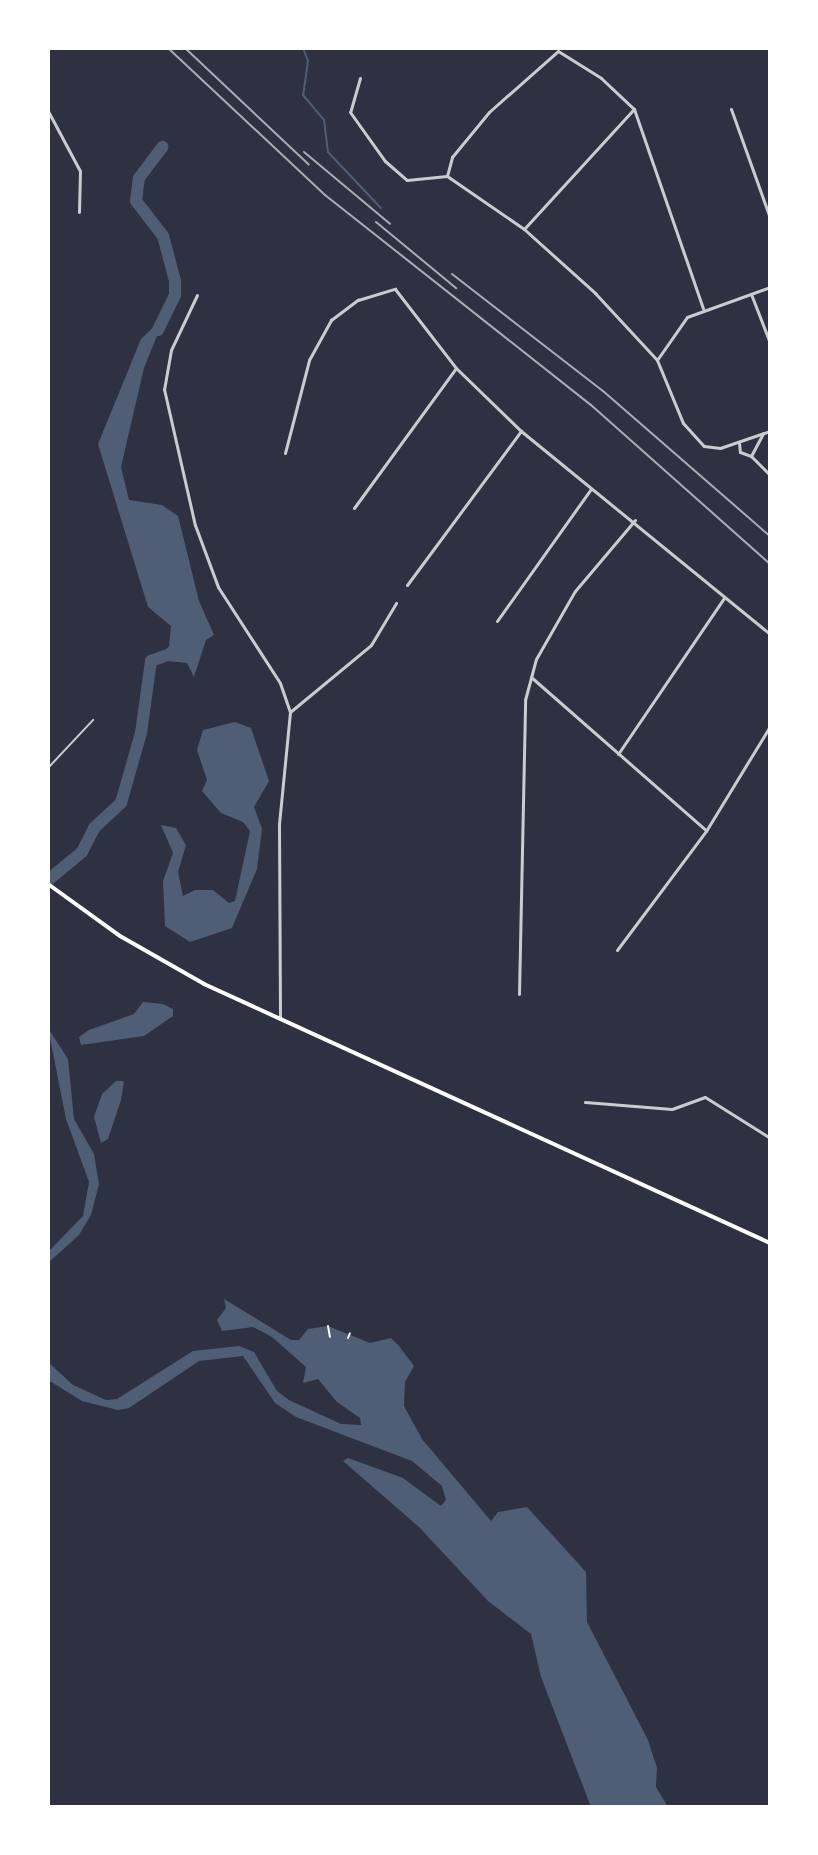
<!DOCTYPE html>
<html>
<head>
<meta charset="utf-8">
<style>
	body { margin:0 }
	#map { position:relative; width:818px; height:1855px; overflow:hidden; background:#2d3142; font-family:"PT Sans",sans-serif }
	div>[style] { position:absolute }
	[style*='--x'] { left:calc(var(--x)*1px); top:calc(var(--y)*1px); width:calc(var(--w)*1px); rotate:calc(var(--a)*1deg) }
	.water>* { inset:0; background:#4f5d75 }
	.stream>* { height:2px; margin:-1px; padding:0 1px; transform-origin:1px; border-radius:1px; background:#4f5d75 }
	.river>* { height:12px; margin:-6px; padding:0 6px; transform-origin:6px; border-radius:6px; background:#4f5d75 }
	.path>* { height:2px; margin:-1px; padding:0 1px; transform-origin:1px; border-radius:1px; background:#fff }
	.service>* { height:2px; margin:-1px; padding:0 1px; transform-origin:1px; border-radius:1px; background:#caccd0 }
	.minor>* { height:3px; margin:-1.5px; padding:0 1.5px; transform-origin:1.5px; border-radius:1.5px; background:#caccd0 }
	.secondary>* { height:4px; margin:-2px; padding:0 2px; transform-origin:2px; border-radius:2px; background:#fff }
	.rail>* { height:2px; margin:-1px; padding:0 1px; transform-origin:1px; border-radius:1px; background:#abadb3 }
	span { translate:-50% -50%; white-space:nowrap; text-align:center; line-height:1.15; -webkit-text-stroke:6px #fff; paint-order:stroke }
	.frame { position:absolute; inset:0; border:50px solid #fff; pointer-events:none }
</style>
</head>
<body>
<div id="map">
	<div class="water">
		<i style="clip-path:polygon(165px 316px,144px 368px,121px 467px,129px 500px,162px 505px,178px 516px,199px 601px,214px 635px,206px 640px,194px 677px,187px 663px,158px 660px,169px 646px,171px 626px,148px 607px,98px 444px,141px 339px)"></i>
		<i style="clip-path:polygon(235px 722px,251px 728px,269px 781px,254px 807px,262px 829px,257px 869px,232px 928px,190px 942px,165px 926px,163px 881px,173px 853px,161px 825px,176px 828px,186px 845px,178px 872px,183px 896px,195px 890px,213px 890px,229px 903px,235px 901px,250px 831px,243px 822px,221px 813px,202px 791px,207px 780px,197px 750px,203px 730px)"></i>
		<i style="clip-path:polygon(143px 1002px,163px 1004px,173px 1009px,173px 1016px,144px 1036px,81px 1045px,79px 1037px,89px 1030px,134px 1014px)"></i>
		<i style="clip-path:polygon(48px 1028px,68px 1059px,74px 1119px,94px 1154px,99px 1184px,91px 1215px,79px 1235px,48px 1263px,48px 1252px,83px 1216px,89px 1182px,66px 1119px)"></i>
		<i style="clip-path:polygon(116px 1081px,124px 1081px,121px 1100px,108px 1139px,101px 1143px,94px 1117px,102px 1094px)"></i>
		<i style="clip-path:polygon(224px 1299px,291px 1340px,299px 1340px,308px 1329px,328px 1326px,370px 1343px,391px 1338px,399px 1346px,414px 1366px,405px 1382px,404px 1406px,422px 1439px,491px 1521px,498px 1512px,527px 1507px,586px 1572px,587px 1622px,648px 1740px,657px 1768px,656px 1787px,668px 1807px,591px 1807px,541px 1677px,531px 1634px,488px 1601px,419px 1527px,343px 1461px,348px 1458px,403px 1478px,441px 1506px,446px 1500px,442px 1486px,412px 1461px,296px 1417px,275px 1403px,243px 1356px,199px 1361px,129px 1408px,118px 1410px,82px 1401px,48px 1380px,48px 1362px,73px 1385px,106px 1400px,117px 1399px,193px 1351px,239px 1346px,254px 1352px,277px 1391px,289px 1400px,341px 1424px,361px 1425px,360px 1418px,337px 1402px,318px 1379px,303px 1383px,306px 1367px,272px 1337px,253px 1327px,222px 1331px,217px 1320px,226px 1308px)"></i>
	</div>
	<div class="stream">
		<i style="--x:303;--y:48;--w:14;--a:69"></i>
		<i style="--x:308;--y:61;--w:34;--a:98"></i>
		<i style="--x:303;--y:95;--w:33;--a:50"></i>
		<i style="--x:324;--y:120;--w:32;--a:83"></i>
		<i style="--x:328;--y:152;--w:77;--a:46.6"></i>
	</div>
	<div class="river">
		<i style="--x:158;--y:330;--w:39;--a:-64"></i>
		<i style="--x:175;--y:295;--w:14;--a:-90"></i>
		<i style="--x:175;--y:281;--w:47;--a:-104.9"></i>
		<i style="--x:163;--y:236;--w:44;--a:-127.6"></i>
		<i style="--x:136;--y:201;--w:23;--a:-83"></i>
		<i style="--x:139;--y:178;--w:39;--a:-53"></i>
		<i style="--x:48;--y:880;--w:44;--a:-39.5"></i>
		<i style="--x:82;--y:852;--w:27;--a:-63"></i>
		<i style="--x:94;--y:828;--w:37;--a:-43"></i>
		<i style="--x:121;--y:803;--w:73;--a:-74.1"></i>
		<i style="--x:141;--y:733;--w:73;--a:-82.1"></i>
		<i style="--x:151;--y:661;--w:23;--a:-20"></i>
	</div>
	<div class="path">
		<i style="--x:328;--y:1326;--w:11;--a:80"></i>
		<i style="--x:348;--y:1338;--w:5;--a:-68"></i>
	</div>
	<div class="service">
		<i style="--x:48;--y:768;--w:66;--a:-46.8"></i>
	</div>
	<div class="minor">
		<i style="--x:360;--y:78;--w:35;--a:106"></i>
		<i style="--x:350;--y:112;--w:60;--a:54.5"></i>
		<i style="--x:385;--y:161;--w:29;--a:41"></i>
		<i style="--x:407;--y:180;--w:40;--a:-5.7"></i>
		<i style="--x:447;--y:176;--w:93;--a:34.5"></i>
		<i style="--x:524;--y:229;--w:96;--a:42"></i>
		<i style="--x:595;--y:293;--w:91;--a:47.2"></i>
		<i style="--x:657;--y:360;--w:68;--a:67.6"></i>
		<i style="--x:683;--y:423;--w:31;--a:48"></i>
		<i style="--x:704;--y:446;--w:16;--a:7"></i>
		<i style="--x:720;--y:448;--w:53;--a:-18.8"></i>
		<i style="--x:731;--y:109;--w:116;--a:70.3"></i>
		<i style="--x:48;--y:111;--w:68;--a:61.9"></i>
		<i style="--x:80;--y:171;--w:41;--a:91.4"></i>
		<i style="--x:447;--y:176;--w:20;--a:-75"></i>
		<i style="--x:452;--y:157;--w:58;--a:-50.6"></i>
		<i style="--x:489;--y:112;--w:92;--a:-41.5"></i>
		<i style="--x:558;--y:51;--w:51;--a:32.1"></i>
		<i style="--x:601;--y:78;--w:45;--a:43.2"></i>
		<i style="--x:634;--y:109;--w:211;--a:70.9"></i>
		<i style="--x:524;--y:229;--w:163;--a:-47.5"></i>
		<i style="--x:751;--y:294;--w:53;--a:68.8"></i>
		<i style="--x:197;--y:295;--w:61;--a:115.3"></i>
		<i style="--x:171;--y:350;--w:40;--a:100"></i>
		<i style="--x:164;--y:389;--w:139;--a:77.2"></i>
		<i style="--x:195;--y:525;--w:66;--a:69.6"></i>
		<i style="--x:218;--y:587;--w:114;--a:57.1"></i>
		<i style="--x:280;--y:683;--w:31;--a:71"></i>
		<i style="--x:290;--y:712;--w:113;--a:95.6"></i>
		<i style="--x:279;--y:824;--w:194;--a:89.7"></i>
		<i style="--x:657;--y:360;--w:52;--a:-55.1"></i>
		<i style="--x:687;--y:317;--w:88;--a:-19.9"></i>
		<i style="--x:739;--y:443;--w:9;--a:84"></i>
		<i style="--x:740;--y:452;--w:12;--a:20"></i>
		<i style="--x:751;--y:456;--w:26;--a:-62"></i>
		<i style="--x:285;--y:453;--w:96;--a:-75.5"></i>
		<i style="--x:309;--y:360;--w:46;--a:-61.2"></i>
		<i style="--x:331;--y:320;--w:34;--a:-37"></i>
		<i style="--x:358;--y:300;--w:39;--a:-17"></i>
		<i style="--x:395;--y:289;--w:100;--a:52.3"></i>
		<i style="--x:456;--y:368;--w:91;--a:44.1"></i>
		<i style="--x:521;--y:431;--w:321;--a:39.2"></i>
		<i style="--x:751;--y:456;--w:27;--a:45"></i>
		<i style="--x:354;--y:508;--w:173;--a:-53.9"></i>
		<i style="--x:407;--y:585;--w:192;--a:-53.5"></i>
		<i style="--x:497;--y:621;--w:161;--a:-54.6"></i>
		<i style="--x:531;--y:677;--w:232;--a:41.2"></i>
		<i style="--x:290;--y:712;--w:105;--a:-39.6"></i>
		<i style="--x:371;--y:645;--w:49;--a:-59.2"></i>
		<i style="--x:618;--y:754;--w:189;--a:-55.8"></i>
		<i style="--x:617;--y:950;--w:149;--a:-53.2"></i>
		<i style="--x:706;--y:831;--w:123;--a:-58.6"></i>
		<i style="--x:519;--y:994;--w:294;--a:-88.8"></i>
		<i style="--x:525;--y:700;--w:42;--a:-75"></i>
		<i style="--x:536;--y:659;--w:78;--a:-60.2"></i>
		<i style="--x:575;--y:591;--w:93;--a:-49.8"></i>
		<i style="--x:585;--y:1102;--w:87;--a:4.6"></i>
		<i style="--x:672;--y:1109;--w:35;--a:-20"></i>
		<i style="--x:705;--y:1097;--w:77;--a:32.2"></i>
	</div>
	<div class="secondary">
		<i style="--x:48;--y:884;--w:89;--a:35.8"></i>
		<i style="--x:120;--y:936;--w:97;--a:29.7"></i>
		<i style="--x:204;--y:984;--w:622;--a:24.59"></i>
	</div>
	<div class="rail">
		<i style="--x:168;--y:48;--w:215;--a:43.1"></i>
		<i style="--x:325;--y:195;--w:339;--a:38.3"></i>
		<i style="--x:591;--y:405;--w:239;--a:41.6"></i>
		<i style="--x:185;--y:48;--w:170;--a:43.3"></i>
		<i style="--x:304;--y:152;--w:112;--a:39.9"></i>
		<i style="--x:376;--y:222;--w:104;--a:39.5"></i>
		<i style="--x:452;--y:274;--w:191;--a:37.8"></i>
		<i style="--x:603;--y:391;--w:221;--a:41"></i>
	</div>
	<div class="frame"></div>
</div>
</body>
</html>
